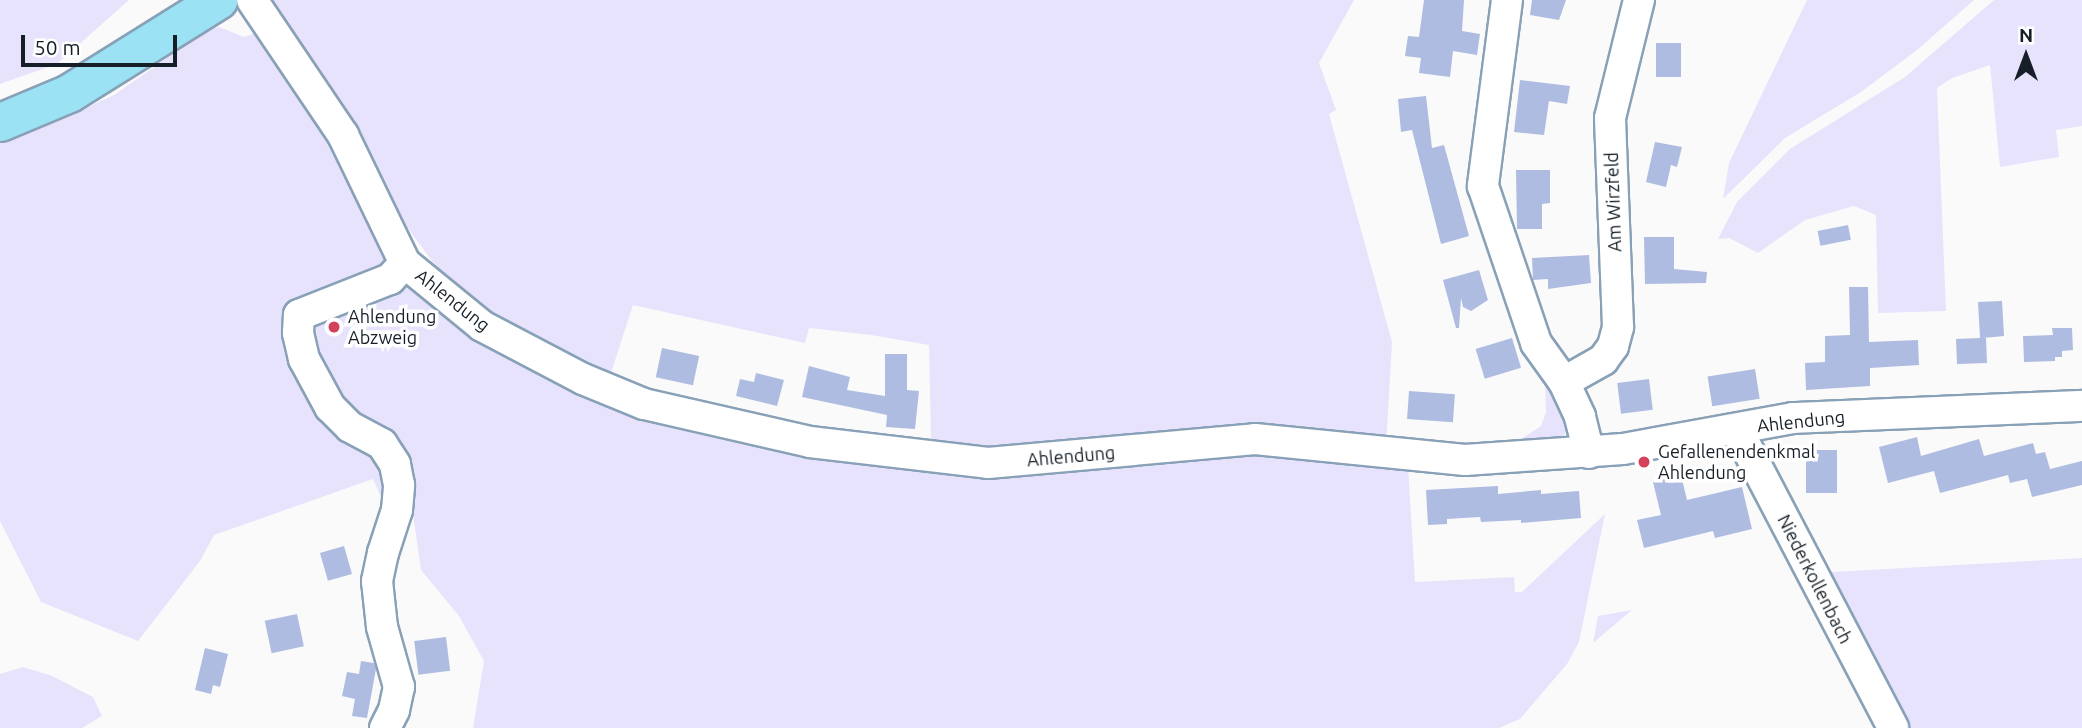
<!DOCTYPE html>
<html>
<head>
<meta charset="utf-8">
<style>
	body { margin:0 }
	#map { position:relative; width:2082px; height:728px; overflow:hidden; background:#fafafa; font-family:Ubuntu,sans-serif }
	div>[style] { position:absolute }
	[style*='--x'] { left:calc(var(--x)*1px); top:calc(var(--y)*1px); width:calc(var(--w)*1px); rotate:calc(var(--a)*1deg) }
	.green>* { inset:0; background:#e8e3fc }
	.building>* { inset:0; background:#afbce1; transform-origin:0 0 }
	.roads { filter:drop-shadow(2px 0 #88a1b7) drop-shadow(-2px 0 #88a1b7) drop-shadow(0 2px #88a1b7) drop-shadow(0 -2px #88a1b7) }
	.minor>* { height:30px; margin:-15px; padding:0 15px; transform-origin:15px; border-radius:15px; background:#fff }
	.major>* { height:37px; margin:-18.5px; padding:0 18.5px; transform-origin:18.5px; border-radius:18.5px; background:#9be2f4 }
	.dots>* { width:19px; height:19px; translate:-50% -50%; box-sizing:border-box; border:4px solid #fff; border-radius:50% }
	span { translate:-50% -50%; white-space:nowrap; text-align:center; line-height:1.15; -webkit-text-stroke:7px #fff; paint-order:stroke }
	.street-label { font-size:18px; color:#161f28 }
	.poi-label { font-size:18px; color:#161f28 }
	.left { translate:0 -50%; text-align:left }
	.north { position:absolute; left:1991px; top:21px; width:70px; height:70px; -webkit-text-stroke:5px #fff; paint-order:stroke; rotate:0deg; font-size:19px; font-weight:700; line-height:28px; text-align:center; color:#161f28 }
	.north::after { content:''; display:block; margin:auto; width:24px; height:32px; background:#161f28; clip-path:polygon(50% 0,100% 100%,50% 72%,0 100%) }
	.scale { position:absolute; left:21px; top:35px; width:156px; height:32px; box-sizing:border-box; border:4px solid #161f28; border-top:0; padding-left:9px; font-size:21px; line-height:24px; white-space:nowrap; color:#161f28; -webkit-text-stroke:5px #fff; paint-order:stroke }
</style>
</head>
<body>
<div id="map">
	<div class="green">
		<i style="clip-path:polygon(0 0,129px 0,57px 64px,0 84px)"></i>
		<i style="clip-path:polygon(270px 0,1354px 0,1319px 63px,1336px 110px,1329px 114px,1392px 342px,1386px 446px,988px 453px,931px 442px,929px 345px,871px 335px,809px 328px,805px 343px,633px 305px,609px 379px,528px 342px,463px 295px,432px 261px,404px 223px)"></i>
		<i style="clip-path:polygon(1807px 0,1974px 0,1917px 50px,1861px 92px,1785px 138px,1723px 199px,1729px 163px)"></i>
		<i style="clip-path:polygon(1994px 0,2082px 0,2082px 126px,2056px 130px,2059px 157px,2000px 167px,1990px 65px,1952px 78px,1937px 88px,1946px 311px,1878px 313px,1876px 215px,1854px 206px,1805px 220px,1758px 253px,1729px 238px,1718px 239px,1737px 202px,1790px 149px,1905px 77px)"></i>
		<i style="clip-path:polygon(219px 27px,244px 37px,255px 33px,277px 61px,342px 155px,388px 256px,384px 264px,368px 278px,282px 317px,306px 393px,327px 429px,371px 455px,384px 475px,390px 518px,373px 479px,214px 535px,200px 561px,138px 641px,41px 602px,0 521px,0 142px,51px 124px,114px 95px,206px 31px)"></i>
		<i style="clip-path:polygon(402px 281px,526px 362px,598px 401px,821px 455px,1260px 450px,1408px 466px,1415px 582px,1514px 577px,1515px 592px,1522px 592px,1605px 514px,1579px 642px,1567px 664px,1520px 719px,1499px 728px,473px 728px,484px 661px,459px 616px,421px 570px,413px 514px,407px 513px,406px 451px,393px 437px,332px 401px,310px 332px,314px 319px)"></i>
		<i style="clip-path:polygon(1545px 378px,1570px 423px,1565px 434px,1558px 441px,1503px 451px,1541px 426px,1546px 412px)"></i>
		<i style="clip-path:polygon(2082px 558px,2082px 728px,1896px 728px,1814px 573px)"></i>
		<i style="clip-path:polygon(1632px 610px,1593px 643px,1598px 616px)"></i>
		<i style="clip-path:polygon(23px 667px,52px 676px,93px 697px,102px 716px,82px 728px,0 728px,0 674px)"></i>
	</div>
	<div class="building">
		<i style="clip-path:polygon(1424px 0,1464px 0,1462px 31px,1480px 34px,1477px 55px,1453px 51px,1450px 77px,1419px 73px,1421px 58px,1405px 56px,1408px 36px,1419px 37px)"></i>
		<i style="clip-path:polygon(1532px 0,1566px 0,1559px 20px,1530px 15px)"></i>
		<i style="left:1656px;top:43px;width:25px;height:34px"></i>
		<i style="clip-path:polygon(1520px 80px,1570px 86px,1567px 104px,1549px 101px,1544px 135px,1514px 132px)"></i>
		<i style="clip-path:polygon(1426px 96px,1432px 148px,1444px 145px,1469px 236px,1441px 244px,1412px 130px,1401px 132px,1398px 99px)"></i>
		<i style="clip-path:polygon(1655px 142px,1682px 147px,1677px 167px,1671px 165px,1666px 187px,1646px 182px)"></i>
		<i style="clip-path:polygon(1516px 170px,1550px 170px,1550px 203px,1542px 204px,1542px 229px,1517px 229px)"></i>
		<i style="left:1848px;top:225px;width:15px;height:31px;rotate:79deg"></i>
		<i style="clip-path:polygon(1644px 237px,1674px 237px,1674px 269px,1707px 272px,1706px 283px,1645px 284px)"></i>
		<i style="clip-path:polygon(1589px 255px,1591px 283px,1548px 289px,1548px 279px,1533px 280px,1532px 258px)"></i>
		<i style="clip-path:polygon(1479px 270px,1488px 300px,1471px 311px,1463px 307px,1461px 298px,1459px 328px,1456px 328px,1443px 280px)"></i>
		<i style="clip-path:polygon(1849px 287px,1868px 287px,1869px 342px,1918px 340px,1919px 365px,1870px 368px,1870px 386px,1806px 390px,1805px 363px,1825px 362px,1825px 336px,1850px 335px)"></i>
		<i style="clip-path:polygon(2002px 301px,2004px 336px,1983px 338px,1986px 338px,1987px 363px,1957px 364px,1956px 339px,1980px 338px,1978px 302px)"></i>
		<i style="clip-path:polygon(2052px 328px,2072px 328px,2073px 350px,2062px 351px,2062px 357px,2055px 357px,2055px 361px,2024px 362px,2023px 336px,2053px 335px)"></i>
		<i style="left:1512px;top:338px;width:31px;height:38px;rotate:73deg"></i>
		<i style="left:662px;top:348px;width:38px;height:30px;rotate:12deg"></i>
		<i style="clip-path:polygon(885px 354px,907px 354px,907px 390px,919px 391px,915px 429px,886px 427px,887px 415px,802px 397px,809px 366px,850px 377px,847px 390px,885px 396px)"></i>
		<i style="left:1755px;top:369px;width:30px;height:48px;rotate:81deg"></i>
		<i style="clip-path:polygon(756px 373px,784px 380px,777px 406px,736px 396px,740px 379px,754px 382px)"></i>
		<i style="left:1649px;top:379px;width:31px;height:32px;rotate:83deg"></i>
		<i style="left:1409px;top:391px;width:46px;height:28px;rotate:4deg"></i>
		<i style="clip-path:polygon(1917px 437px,1921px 456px,1979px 439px,1984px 456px,2033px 443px,2036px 454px,2045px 452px,2050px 469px,2082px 461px,2082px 485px,2032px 497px,2027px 479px,2010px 483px,2008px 475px,1940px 493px,1934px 471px,1888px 483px,1879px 447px)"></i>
		<i style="left:1806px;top:450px;width:31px;height:43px"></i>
		<i style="clip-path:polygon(1681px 475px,1687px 500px,1742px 487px,1752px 529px,1715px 538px,1713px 531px,1644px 548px,1637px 520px,1661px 515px,1653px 482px)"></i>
		<i style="clip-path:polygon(1498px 486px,1498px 494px,1541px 490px,1541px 494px,1579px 491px,1581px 518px,1521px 523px,1521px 520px,1481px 522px,1480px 517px,1447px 519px,1447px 524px,1428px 525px,1426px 490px)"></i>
		<i style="left:344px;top:546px;width:29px;height:25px;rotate:74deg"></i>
		<i style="left:297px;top:614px;width:33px;height:33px;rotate:78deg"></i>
		<i style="left:446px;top:637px;width:34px;height:32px;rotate:83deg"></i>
		<i style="clip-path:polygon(205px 648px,228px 654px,220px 687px,213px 685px,211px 694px,195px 690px)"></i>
		<i style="clip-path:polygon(361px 661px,374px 663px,376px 669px,367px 718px,352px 716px,355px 699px,342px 696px,347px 672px,359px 674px)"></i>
	</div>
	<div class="roads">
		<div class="minor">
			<i style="--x:252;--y:0;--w:163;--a:56"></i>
			<i style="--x:343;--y:135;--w:142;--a:64.2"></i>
			<i style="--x:405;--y:263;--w:99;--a:39.3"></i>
			<i style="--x:482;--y:326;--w:114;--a:27.7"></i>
			<i style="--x:583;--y:379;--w:66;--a:22.3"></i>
			<i style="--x:644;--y:404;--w:170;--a:12.9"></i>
			<i style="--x:810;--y:442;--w:179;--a:6.7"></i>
			<i style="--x:988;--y:463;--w:268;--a:-5.1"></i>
			<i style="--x:1255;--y:439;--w:211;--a:5.7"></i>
			<i style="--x:1465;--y:460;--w:158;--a:-4"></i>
			<i style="--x:1623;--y:449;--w:173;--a:-10.3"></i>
			<i style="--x:1793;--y:418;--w:289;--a:-2.4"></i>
			<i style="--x:1507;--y:0;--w:188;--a:97.4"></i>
			<i style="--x:1483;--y:186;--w:166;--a:71.3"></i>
			<i style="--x:1536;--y:343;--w:48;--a:54.3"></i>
			<i style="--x:1564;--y:382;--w:38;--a:65"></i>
			<i style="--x:1580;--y:417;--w:37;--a:76"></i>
			<i style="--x:1564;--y:382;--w:45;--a:-29.4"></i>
			<i style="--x:1603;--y:360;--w:17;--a:-54"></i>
			<i style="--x:1613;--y:346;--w:20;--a:-75"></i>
			<i style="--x:1618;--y:327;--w:209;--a:-92.2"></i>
			<i style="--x:1610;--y:118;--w:122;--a:-76.2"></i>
			<i style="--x:1737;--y:429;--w:337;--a:62.4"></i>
			<i style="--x:385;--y:728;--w:20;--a:-63"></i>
			<i style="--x:394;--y:710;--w:24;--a:-78"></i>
			<i style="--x:399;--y:687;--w:62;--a:-105.8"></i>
			<i style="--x:382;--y:627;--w:46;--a:-96.2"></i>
			<i style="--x:377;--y:581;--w:29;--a:-78"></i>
			<i style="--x:383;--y:553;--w:45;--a:-72"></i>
			<i style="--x:397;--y:510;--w:25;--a:-85"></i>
			<i style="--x:399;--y:485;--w:21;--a:-101"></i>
			<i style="--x:395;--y:464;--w:24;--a:-123"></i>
			<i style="--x:382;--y:444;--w:36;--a:-152"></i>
			<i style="--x:350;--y:427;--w:28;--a:-135"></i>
			<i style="--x:330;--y:407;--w:55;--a:-118.4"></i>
			<i style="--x:304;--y:359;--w:27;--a:-103"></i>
			<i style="--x:298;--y:333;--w:18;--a:-87"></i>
			<i style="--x:299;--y:315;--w:98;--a:-21.6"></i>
			<i style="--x:390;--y:279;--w:22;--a:-47"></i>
		</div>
		<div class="major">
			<i style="--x:0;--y:122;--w:75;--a:-22.8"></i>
			<i style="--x:69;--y:93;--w:176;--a:-32"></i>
		</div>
	</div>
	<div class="dots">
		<i style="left:334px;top:327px;background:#d3425b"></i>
		<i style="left:1644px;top:462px;background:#d3425b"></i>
	</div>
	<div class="street-label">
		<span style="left:1613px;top:202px;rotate:-92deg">Am Wirzfeld</span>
		<span style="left:453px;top:300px;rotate:38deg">Ahlendung</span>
		<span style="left:1801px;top:421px;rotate:-6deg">Ahlendung</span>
		<span style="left:1071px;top:456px;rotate:-5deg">Ahlendung</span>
		<span style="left:1815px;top:579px;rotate:63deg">Niederkollenbach</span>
	</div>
	<div class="poi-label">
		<span class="left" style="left:348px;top:327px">Ahlendung<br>Abzweig</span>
		<span class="left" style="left:1658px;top:462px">Gefallenendenkmal<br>Ahlendung</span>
	</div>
	<div class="north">N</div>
	<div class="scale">50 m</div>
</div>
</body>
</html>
